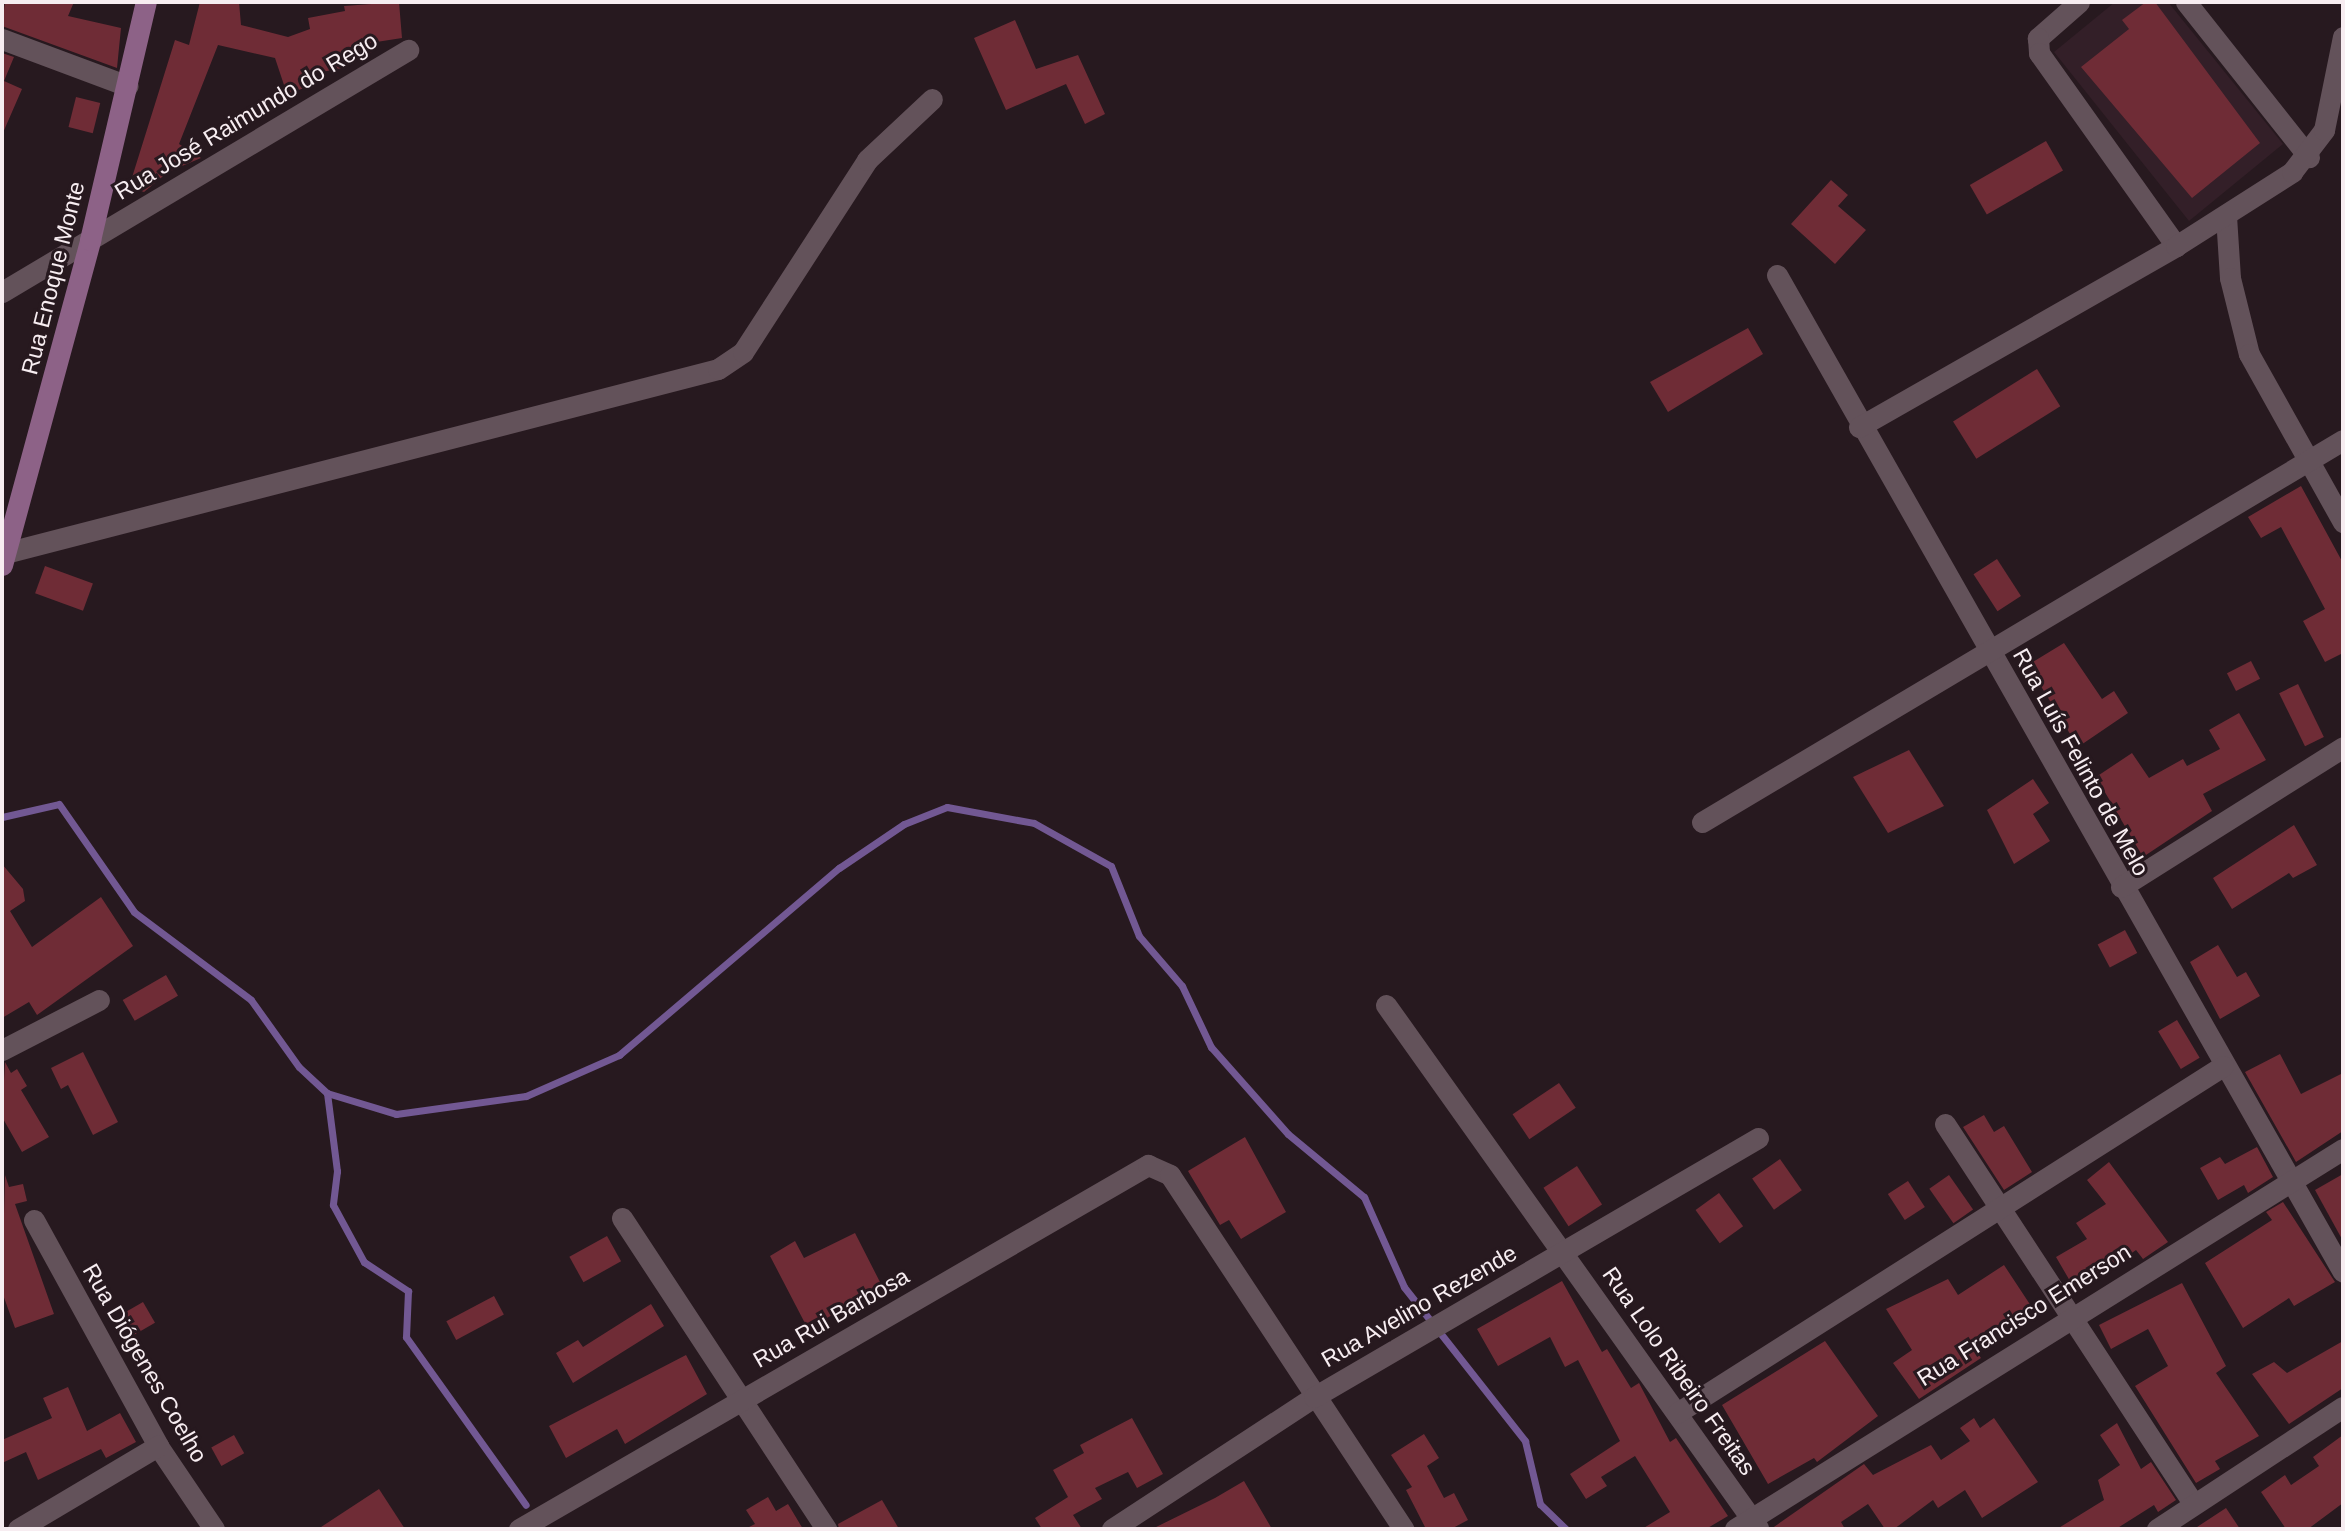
<!DOCTYPE html>
<html>
<head>
<meta charset="utf-8">
<style>
	body { margin:0 }
	#map { position:relative; width:2345px; height:1531px; overflow:hidden; background:#27191f; font-family:Helvetica,sans-serif }
	div>[style] { position:absolute }
	[style*='--x'] { left:calc(var(--x)*1px); top:calc(var(--y)*1px); width:calc(var(--w)*1px); rotate:calc(var(--a)*1deg) }
	.built>* { inset:0; background:#331f28 }
	.stream>* { height:7px; margin:-3.5px; padding:0 3.5px; transform-origin:3.5px; border-radius:3.5px; background:#725893 }
	.building>* { inset:0; background:#6f2c36; transform-origin:0 0 }
	.street>* { height:21px; margin:-10.5px; padding:0 10.5px; transform-origin:10.5px; border-radius:10.5px; background:#63525a }
	.secondary>* { height:21px; margin:-10.5px; padding:0 10.5px; transform-origin:10.5px; border-radius:10.5px; background:#8d6287 }
	span { translate:-50% -50%; white-space:nowrap; text-align:center; line-height:1.15; -webkit-text-stroke:6px #27191f; paint-order:stroke }
	.street-label { font-size:23px; color:#f7edf1 }
	.frame { position:absolute; inset:0; border:4px solid #f7edf1; pointer-events:none }
</style>
</head>
<body>
<div id="map">
	<div class="built">
		<i style="clip-path:polygon(2115px 2px,2168px 2px,2283px 144px,2189px 221px,2054px 52px)"></i>
	</div>
	<div class="stream">
		<i style="--x:2;--y:817;--w:58;--a:-12.8"></i>
		<i style="--x:59;--y:804;--w:131;--a:55.2"></i>
		<i style="--x:134;--y:912;--w:146;--a:36.9"></i>
		<i style="--x:251;--y:1000;--w:82;--a:54.4"></i>
		<i style="--x:299;--y:1067;--w:38;--a:43"></i>
		<i style="--x:327;--y:1093;--w:79;--a:82.7"></i>
		<i style="--x:337;--y:1171;--w:34;--a:97"></i>
		<i style="--x:333;--y:1205;--w:65;--a:61.5"></i>
		<i style="--x:364;--y:1262;--w:53;--a:33.4"></i>
		<i style="--x:408;--y:1291;--w:46;--a:92.5"></i>
		<i style="--x:406;--y:1337;--w:206;--a:54.5"></i>
		<i style="--x:327;--y:1093;--w:72;--a:16.9"></i>
		<i style="--x:396;--y:1114;--w:131;--a:-7.9"></i>
		<i style="--x:526;--y:1096;--w:102;--a:-23.8"></i>
		<i style="--x:619;--y:1055;--w:289;--a:-40.4"></i>
		<i style="--x:839;--y:868;--w:78;--a:-34.1"></i>
		<i style="--x:904;--y:824;--w:46;--a:-21.6"></i>
		<i style="--x:947;--y:807;--w:88;--a:10.4"></i>
		<i style="--x:1034;--y:823;--w:88;--a:29.2"></i>
		<i style="--x:1111;--y:866;--w:75;--a:68.2"></i>
		<i style="--x:1139;--y:936;--w:66;--a:49.3"></i>
		<i style="--x:1182;--y:986;--w:68;--a:64.6"></i>
		<i style="--x:1211;--y:1047;--w:116;--a:48.5"></i>
		<i style="--x:1288;--y:1134;--w:99;--a:39.7"></i>
		<i style="--x:1364;--y:1197;--w:98;--a:66"></i>
		<i style="--x:1404;--y:1287;--w:196;--a:51.8"></i>
		<i style="--x:1525;--y:1441;--w:65;--a:76.6"></i>
		<i style="--x:1540;--y:1504;--w:36;--a:44"></i>
	</div>
	<div class="building">
		<i style="clip-path:polygon(5px 2px,74px 2px,68px 16px,121px 28px,117px 68px,2px 26px)"></i>
		<i style="clip-path:polygon(200px 2px,239px 2px,241px 25px,288px 37px,310px 29px,308px 18px,345px 11px,344px 6px,399px 2px,402px 38px,370px 43px,372px 52px,340px 57px,342px 68px,307px 75px,310px 86px,287px 94px,275px 58px,218px 45px,179px 144px,201px 158px,168px 172px,144px 192px,129px 187px,175px 40px,189px 45px)"></i>
		<i style="clip-path:polygon(2146px 2px,2155px 2px,2260px 143px,2192px 198px,2081px 67px,2129px 29px,2122px 20px)"></i>
		<i style="clip-path:polygon(1015px 20px,1036px 69px,1078px 55px,1105px 114px,1085px 124px,1066px 84px,1006px 110px,974px 38px)"></i>
		<i style="clip-path:polygon(2px 53px,14px 57px,4px 81px,22px 89px,2px 135px)"></i>
		<i style="left:76px;top:97px;width:25px;height:31px;rotate:14deg"></i>
		<i style="left:2046px;top:141px;width:34px;height:88px;rotate:60deg"></i>
		<i style="clip-path:polygon(1831px 180px,1848px 195px,1838px 206px,1866px 230px,1835px 264px,1791px 224px)"></i>
		<i style="clip-path:polygon(1748px 328px,1763px 354px,1668px 412px,1650px 382px)"></i>
		<i style="left:2037px;top:369px;width:44px;height:99px;rotate:58deg"></i>
		<i style="clip-path:polygon(2301px 486px,2343px 563px,2343px 653px,2325px 662px,2303px 621px,2325px 609px,2308px 577px,2281px 527px,2261px 538px,2248px 517px)"></i>
		<i style="left:1997px;top:559px;width:44px;height:28px;rotate:57deg"></i>
		<i style="left:45px;top:566px;width:51px;height:29px;rotate:20deg"></i>
		<i style="clip-path:polygon(2064px 643px,2102px 699px,2114px 691px,2128px 713px,2078px 747px,2028px 665px)"></i>
		<i style="left:2251px;top:661px;width:20px;height:27px;rotate:63deg"></i>
		<i style="left:2298px;top:684px;width:59px;height:21px;rotate:64deg"></i>
		<i style="clip-path:polygon(2239px 713px,2266px 760px,2203px 794px,2212px 811px,2143px 857px,2096px 777px,2132px 753px,2149px 778px,2183px 759px,2187px 766px,2220px 749px,2209px 730px)"></i>
		<i style="clip-path:polygon(1909px 750px,1944px 806px,1888px 833px,1853px 777px)"></i>
		<i style="clip-path:polygon(2033px 779px,2049px 803px,2033px 814px,2050px 841px,2014px 864px,1987px 810px)"></i>
		<i style="clip-path:polygon(2294px 825px,2317px 865px,2293px 878px,2289px 873px,2232px 909px,2213px 878px)"></i>
		<i style="clip-path:polygon(2px 864px,23px 889px,25px 901px,10px 911px,32px 947px,101px 897px,133px 946px,37px 1015px,29px 1002px,2px 1018px)"></i>
		<i style="left:2125px;top:930px;width:26px;height:31px;rotate:62deg"></i>
		<i style="clip-path:polygon(2218px 945px,2237px 977px,2246px 972px,2260px 996px,2220px 1019px,2190px 962px)"></i>
		<i style="left:166px;top:975px;width:24px;height:50px;rotate:60deg"></i>
		<i style="left:2177px;top:1020px;width:44px;height:22px;rotate:59deg"></i>
		<i style="clip-path:polygon(83px 1052px,118px 1122px,93px 1135px,68px 1085px,61px 1089px,51px 1068px)"></i>
		<i style="clip-path:polygon(2280px 1054px,2301px 1094px,2343px 1073px,2343px 1131px,2296px 1162px,2245px 1072px)"></i>
		<i style="clip-path:polygon(5px 1062px,11px 1073px,17px 1069px,27px 1086px,21px 1090px,49px 1137px,22px 1152px,2px 1117px)"></i>
		<i style="left:1559px;top:1083px;width:30px;height:56px;rotate:56deg"></i>
		<i style="clip-path:polygon(1984px 1115px,1994px 1132px,2004px 1126px,2032px 1172px,2004px 1190px,1963px 1127px)"></i>
		<i style="clip-path:polygon(1245px 1137px,1286px 1212px,1241px 1239px,1229px 1220px,1220px 1225px,1188px 1171px)"></i>
		<i style="clip-path:polygon(2257px 1147px,2273px 1177px,2248px 1193px,2244px 1185px,2218px 1200px,2200px 1168px,2220px 1157px,2225px 1164px)"></i>
		<i style="left:1780px;top:1159px;width:38px;height:34px;rotate:55deg"></i>
		<i style="clip-path:polygon(2109px 1162px,2168px 1242px,2143px 1259px,2136px 1250px,2077px 1293px,2056px 1257px,2087px 1239px,2076px 1223px,2106px 1204px,2087px 1180px)"></i>
		<i style="left:1577px;top:1166px;width:46px;height:40px;rotate:57deg"></i>
		<i style="clip-path:polygon(2343px 1174px,2343px 1241px,2315px 1190px)"></i>
		<i style="clip-path:polygon(5px 1175px,9px 1187px,23px 1184px,27px 1201px,15px 1204px,54px 1314px,15px 1328px,2px 1292px)"></i>
		<i style="left:1949px;top:1175px;width:42px;height:24px;rotate:55deg"></i>
		<i style="left:1908px;top:1181px;width:31px;height:24px;rotate:57deg"></i>
		<i style="left:1719px;top:1193px;width:41px;height:29px;rotate:54deg"></i>
		<i style="clip-path:polygon(2283px 1202px,2335px 1282px,2294px 1306px,2289px 1298px,2243px 1328px,2205px 1263px,2272px 1220px,2266px 1212px)"></i>
		<i style="clip-path:polygon(855px 1233px,882px 1286px,808px 1329px,770px 1256px,795px 1241px,804px 1258px)"></i>
		<i style="left:607px;top:1236px;width:29px;height:43px;rotate:61deg"></i>
		<i style="clip-path:polygon(2004px 1265px,2033px 1309px,1974px 1348px,1981px 1358px,1919px 1399px,1893px 1363px,1912px 1350px,1886px 1309px,1948px 1279px,1958px 1295px)"></i>
		<i style="clip-path:polygon(1562px 1281px,1602px 1352px,1607px 1349px,1631px 1388px,1639px 1383px,1670px 1442px,1676px 1438px,1728px 1516px,1706px 1529px,1642px 1529px,1670px 1512px,1635px 1456px,1601px 1477px,1607px 1486px,1586px 1499px,1570px 1474px,1620px 1441px,1578px 1360px,1565px 1367px,1550px 1337px,1498px 1366px,1477px 1329px)"></i>
		<i style="clip-path:polygon(2182px 1283px,2226px 1366px,2216px 1373px,2259px 1436px,2215px 1461px,2220px 1469px,2196px 1483px,2135px 1386px,2168px 1366px,2148px 1329px,2111px 1349px,2099px 1325px)"></i>
		<i style="left:494px;top:1296px;width:21px;height:54px;rotate:62deg"></i>
		<i style="left:143px;top:1302px;width:24px;height:26px;rotate:60deg"></i>
		<i style="clip-path:polygon(651px 1304px,664px 1326px,573px 1383px,556px 1353px,578px 1340px,583px 1347px)"></i>
		<i style="clip-path:polygon(1825px 1341px,1878px 1416px,1817px 1462px,1814px 1458px,1768px 1484px,1722px 1405px)"></i>
		<i style="clip-path:polygon(2343px 1341px,2343px 1388px,2289px 1424px,2252px 1374px,2274px 1362px,2287px 1373px)"></i>
		<i style="clip-path:polygon(686px 1355px,707px 1394px,625px 1444px,617px 1429px,566px 1458px,549px 1426px)"></i>
		<i style="clip-path:polygon(68px 1387px,87px 1431px,120px 1413px,136px 1442px,106px 1458px,101px 1449px,38px 1480px,26px 1452px,2px 1463px,2px 1440px,52px 1418px,43px 1398px)"></i>
		<i style="clip-path:polygon(1132px 1418px,1163px 1474px,1137px 1488px,1128px 1472px,1095px 1488px,1102px 1499px,1073px 1515px,1082px 1529px,1042px 1529px,1035px 1518px,1068px 1497px,1053px 1470px,1084px 1453px,1080px 1445px)"></i>
		<i style="clip-path:polygon(1974px 1418px,1980px 1428px,1994px 1418px,2038px 1482px,1982px 1518px,1965px 1490px,1938px 1508px,1933px 1500px,1894px 1529px,1885px 1529px,1868px 1504px,1841px 1522px,1845px 1529px,1771px 1529px,1864px 1464px,1873px 1475px,1931px 1445px,1941px 1460px,1970px 1441px,1960px 1428px)"></i>
		<i style="clip-path:polygon(2117px 1423px,2141px 1469px,2151px 1462px,2176px 1500px,2158px 1512px,2154px 1505px,2116px 1529px,2057px 1529px,2104px 1500px,2098px 1480px,2120px 1465px,2100px 1435px)"></i>
		<i style="clip-path:polygon(1424px 1434px,1439px 1458px,1427px 1466px,1444px 1498px,1454px 1493px,1468px 1520px,1451px 1529px,1426px 1529px,1406px 1490px,1412px 1487px,1391px 1455px)"></i>
		<i style="left:234px;top:1435px;width:21px;height:26px;rotate:61deg"></i>
		<i style="clip-path:polygon(2343px 1435px,2343px 1503px,2308px 1529px,2286px 1529px,2261px 1492px,2285px 1475px,2291px 1485px,2319px 1466px,2313px 1457px)"></i>
		<i style="clip-path:polygon(1244px 1481px,1272px 1529px,1152px 1529px,1215px 1498px)"></i>
		<i style="clip-path:polygon(379px 1489px,405px 1529px,318px 1529px)"></i>
		<i style="clip-path:polygon(768px 1497px,776px 1511px,788px 1504px,803px 1529px,745px 1529px,755px 1524px,746px 1510px)"></i>
		<i style="clip-path:polygon(882px 1500px,899px 1529px,839px 1529px,838px 1524px)"></i>
		<i style="clip-path:polygon(2226px 1508px,2240px 1529px,2194px 1529px)"></i>
	</div>
	<div class="street">
		<i style="--x:2079;--y:2;--w:55;--a:138.7"></i>
		<i style="--x:2038;--y:38;--w:15;--a:86"></i>
		<i style="--x:2039;--y:53;--w:237;--a:54.6"></i>
		<i style="--x:2186;--y:2;--w:198;--a:51.6"></i>
		<i style="--x:2;--y:39;--w:134;--a:20.5"></i>
		<i style="--x:2226;--y:216;--w:62;--a:86.3"></i>
		<i style="--x:2230;--y:278;--w:78;--a:76"></i>
		<i style="--x:2249;--y:354;--w:193;--a:60.8"></i>
		<i style="--x:1777;--y:275;--w:1146;--a:60.42"></i>
		<i style="--x:2;--y:292;--w:473;--a:-30.8"></i>
		<i style="--x:1859;--y:427;--w:365;--a:-29.7"></i>
		<i style="--x:2176;--y:246;--w:138;--a:-32.5"></i>
		<i style="--x:2292;--y:172;--w:53;--a:-52.7"></i>
		<i style="--x:2324;--y:130;--w:95;--a:-78.5"></i>
		<i style="--x:5;--y:553;--w:736;--a:-14.47"></i>
		<i style="--x:718;--y:369;--w:30;--a:-34"></i>
		<i style="--x:743;--y:352;--w:229;--a:-57.1"></i>
		<i style="--x:867;--y:160;--w:89;--a:-43.2"></i>
		<i style="--x:1702;--y:822;--w:746;--a:-30.79"></i>
		<i style="--x:2121;--y:887;--w:262;--a:-32.2"></i>
		<i style="--x:1386;--y:1005;--w:642;--a:54.58"></i>
		<i style="--x:2;--y:1050;--w:109;--a:-27.3"></i>
		<i style="--x:1945;--y:1124;--w:454;--a:56.8"></i>
		<i style="--x:622;--y:1218;--w:372;--a:56.7"></i>
		<i style="--x:34;--y:1220;--w:258;--a:61.2"></i>
		<i style="--x:158;--y:1446;--w:100;--a:56"></i>
		<i style="--x:1677;--y:1413;--w:647;--a:-32.44"></i>
		<i style="--x:18;--y:1529;--w:163;--a:-30.7"></i>
		<i style="--x:519;--y:1529;--w:727;--a:-30.06"></i>
		<i style="--x:1148;--y:1165;--w:24;--a:24"></i>
		<i style="--x:1170;--y:1175;--w:424;--a:56.6"></i>
		<i style="--x:1112;--y:1529;--w:241;--a:-33.2"></i>
		<i style="--x:1314;--y:1397;--w:514;--a:-30.26"></i>
		<i style="--x:1735;--y:1529;--w:717;--a:-32.01"></i>
		<i style="--x:2157;--y:1529;--w:222;--a:-33.3"></i>
	</div>
	<div class="secondary">
		<i style="--x:2;--y:565;--w:337;--a:-74.8"></i>
		<i style="--x:90;--y:240;--w:244;--a:-76.8"></i>
	</div>
	<div class="street-label">
		<span style="left:246px;top:116px;rotate:-31deg">Rua José Raimundo do Rego</span>
		<span style="left:53px;top:278px;rotate:-76deg">Rua Enoque Monte</span>
		<span style="left:2081px;top:762px;rotate:61deg">Rua Luís Felinto de Melo</span>
		<span style="left:1419px;top:1306px;rotate:-30deg">Rua Avelino Rezende</span>
		<span style="left:2024px;top:1315px;rotate:-32deg">Rua Francisco Emerson</span>
		<span style="left:831px;top:1318px;rotate:-30deg">Rua Rui Barbosa</span>
		<span style="left:145px;top:1363px;rotate:60deg">Rua Diógenes Coelho</span>
		<span style="left:1679px;top:1371px;rotate:55deg">Rua Lolo Ribeiro Freitas</span>
	</div>
	<div class="frame"></div>
</div>
</body>
</html>
